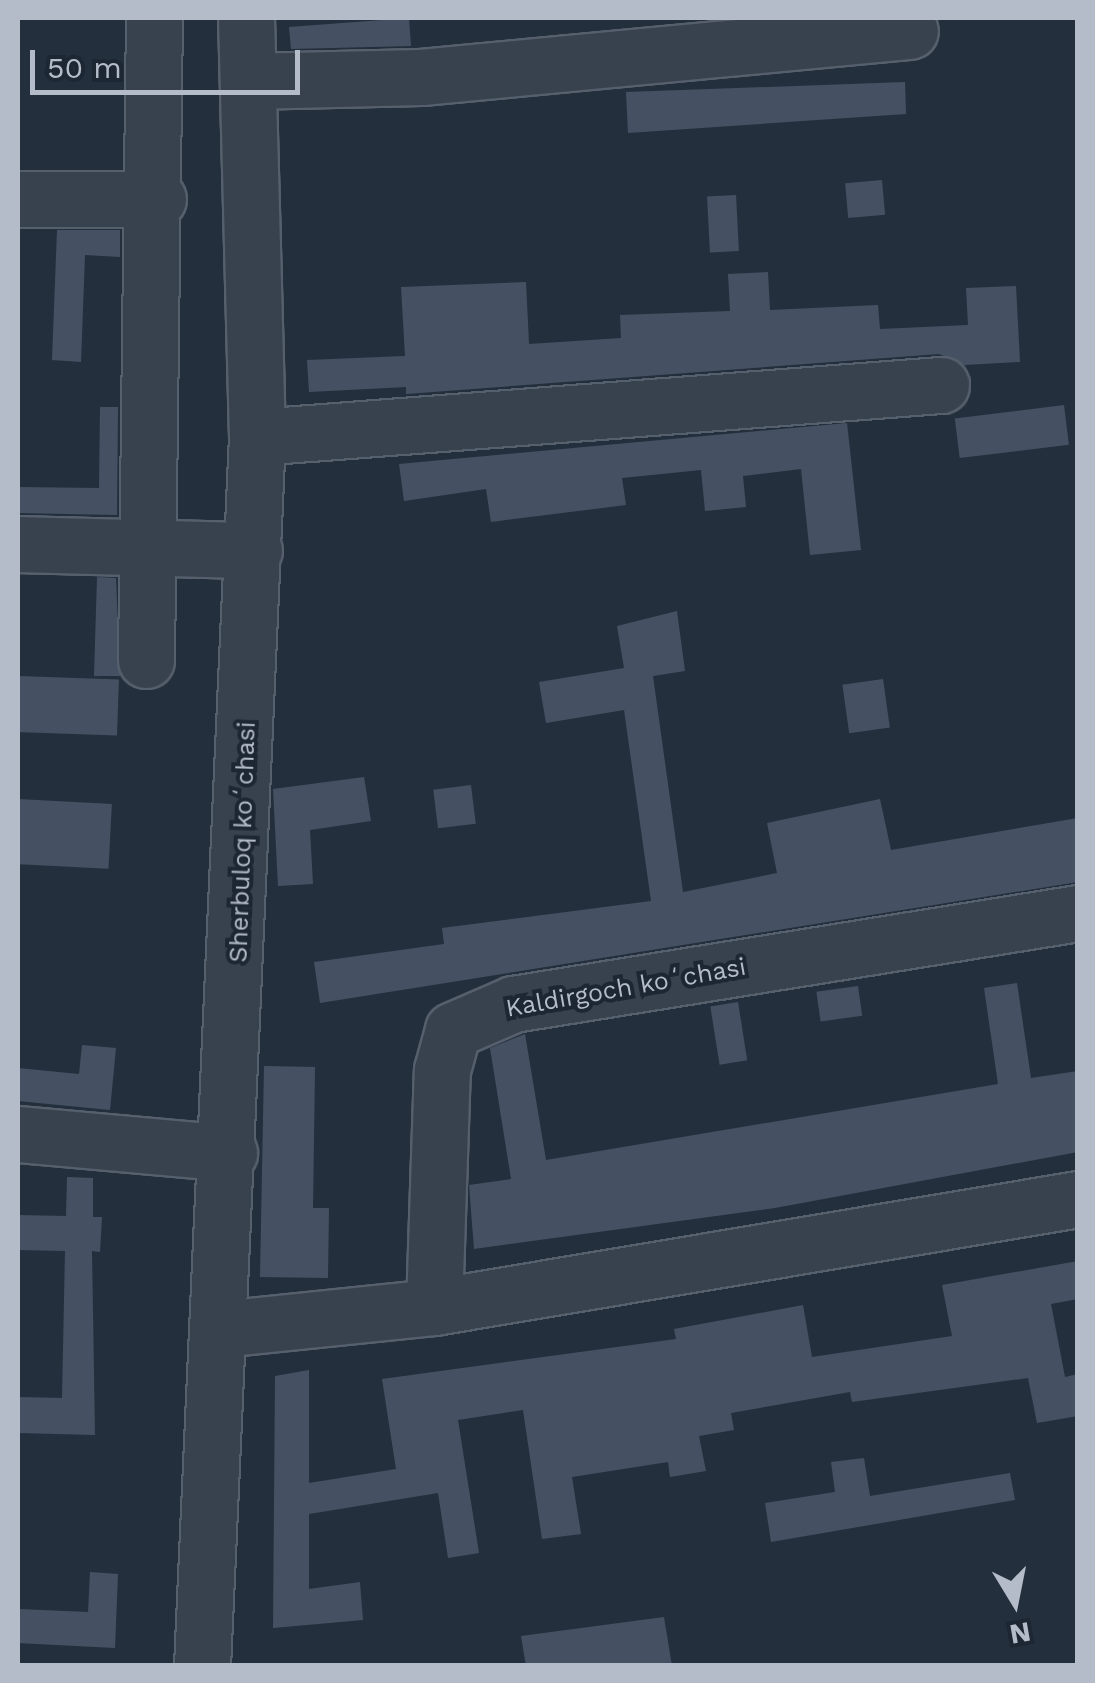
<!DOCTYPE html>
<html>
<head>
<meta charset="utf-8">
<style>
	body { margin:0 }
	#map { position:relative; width:1095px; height:1683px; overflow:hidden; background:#242f3e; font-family:"Work Sans",sans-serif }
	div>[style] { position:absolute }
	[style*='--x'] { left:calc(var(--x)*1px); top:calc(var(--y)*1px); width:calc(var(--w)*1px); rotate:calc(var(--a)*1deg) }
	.building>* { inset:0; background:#455162; transform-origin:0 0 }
	.roads { filter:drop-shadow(2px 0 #565f6c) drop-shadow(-2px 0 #565f6c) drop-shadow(0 2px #565f6c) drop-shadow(0 -2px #565f6c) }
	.minor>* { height:55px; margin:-27.5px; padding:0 27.5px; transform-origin:27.5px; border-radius:27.5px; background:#38414e }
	span { translate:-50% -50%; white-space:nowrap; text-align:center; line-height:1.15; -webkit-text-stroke:8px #1d2633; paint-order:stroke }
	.street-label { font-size:25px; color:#b4bcc9 }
	.frame { position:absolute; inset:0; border:20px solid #b4bcc9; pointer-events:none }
	.north { position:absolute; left:965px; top:1553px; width:100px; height:100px; -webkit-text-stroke:8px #1d2633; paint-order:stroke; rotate:170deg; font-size:28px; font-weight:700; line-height:40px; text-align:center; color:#b4bcc9 }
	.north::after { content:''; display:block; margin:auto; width:35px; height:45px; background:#b4bcc9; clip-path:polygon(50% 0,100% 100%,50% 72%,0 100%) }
	.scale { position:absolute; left:30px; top:50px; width:270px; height:45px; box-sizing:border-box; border:5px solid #b4bcc9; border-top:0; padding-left:12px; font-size:30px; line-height:35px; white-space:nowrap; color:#b4bcc9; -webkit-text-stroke:8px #1d2633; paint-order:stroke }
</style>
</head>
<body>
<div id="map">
	<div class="building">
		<i style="clip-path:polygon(409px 18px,411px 46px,291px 49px,289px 27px)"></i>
		<i style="clip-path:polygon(905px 82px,906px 114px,628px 133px,626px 92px)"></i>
		<i style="left:882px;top:180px;width:35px;height:37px;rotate:85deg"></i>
		<i style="left:736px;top:195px;width:56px;height:29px;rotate:87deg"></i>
		<i style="clip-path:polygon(57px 230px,120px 230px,120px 257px,85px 255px,81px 362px,52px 360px)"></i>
		<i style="clip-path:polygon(768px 272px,770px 310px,878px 305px,880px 329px,968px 325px,966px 288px,1016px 286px,1020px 362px,964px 365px,939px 354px,406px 394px,406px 387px,309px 392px,307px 360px,405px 356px,401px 287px,526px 282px,529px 344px,621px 338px,620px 315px,730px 311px,728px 274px)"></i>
		<i style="left:1064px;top:405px;width:40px;height:110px;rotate:83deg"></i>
		<i style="clip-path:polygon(100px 407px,118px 407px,117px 515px,18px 513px,18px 487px,99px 488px)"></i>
		<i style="clip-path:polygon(847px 423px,861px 550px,810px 555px,801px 469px,743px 476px,746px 507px,705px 511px,701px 470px,622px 478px,626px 505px,491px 522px,486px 489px,404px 501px,399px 464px)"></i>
		<i style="clip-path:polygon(97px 577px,116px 578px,120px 676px,94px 676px)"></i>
		<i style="clip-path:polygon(677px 611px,685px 671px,653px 676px,683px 892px,777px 873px,767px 823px,880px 799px,891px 850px,1078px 818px,1078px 882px,320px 1003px,314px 962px,444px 944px,442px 928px,651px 901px,624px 710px,546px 723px,539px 682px,624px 668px,617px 626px)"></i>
		<i style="left:18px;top:676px;width:101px;height:56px;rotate:2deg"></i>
		<i style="left:883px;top:679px;width:49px;height:41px;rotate:82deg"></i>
		<i style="clip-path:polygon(364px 777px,371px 821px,310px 830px,313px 884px,278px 886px,273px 789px)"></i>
		<i style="left:471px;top:785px;width:39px;height:38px;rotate:83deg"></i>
		<i style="left:18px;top:799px;width:94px;height:65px;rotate:3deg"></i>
		<i style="clip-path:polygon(1017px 983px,1031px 1078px,1078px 1071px,1078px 1152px,775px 1208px,474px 1249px,469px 1185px,511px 1179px,490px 1048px,525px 1034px,546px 1160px,998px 1084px,984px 988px)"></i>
		<i style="left:858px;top:986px;width:30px;height:42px;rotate:82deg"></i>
		<i style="left:738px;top:1002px;width:59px;height:28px;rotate:81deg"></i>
		<i style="clip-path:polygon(82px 1045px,116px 1048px,110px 1110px,18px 1101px,18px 1068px,79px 1074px)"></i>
		<i style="clip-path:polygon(264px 1066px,315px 1067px,313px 1208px,329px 1208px,328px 1278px,260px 1277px)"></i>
		<i style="clip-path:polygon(67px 1177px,93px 1178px,93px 1217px,102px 1217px,100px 1252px,92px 1251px,95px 1435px,18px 1433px,18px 1397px,62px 1398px,65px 1251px,18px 1250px,18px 1215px,66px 1216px)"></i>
		<i style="clip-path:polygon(1078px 1261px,1078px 1299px,1051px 1304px,1065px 1377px,1078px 1374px,1078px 1416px,1037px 1423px,1028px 1378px,852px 1402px,850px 1392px,731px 1413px,734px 1430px,699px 1436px,706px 1471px,670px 1477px,668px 1462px,572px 1477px,581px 1534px,542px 1539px,523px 1410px,458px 1420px,479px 1553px,448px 1558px,438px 1493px,309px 1514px,309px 1589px,360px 1582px,363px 1620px,273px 1628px,275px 1376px,309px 1370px,309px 1483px,396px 1469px,382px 1379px,676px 1339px,674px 1329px,803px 1305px,812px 1357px,952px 1336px,942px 1285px)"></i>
		<i style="clip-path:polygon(864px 1458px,870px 1496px,1010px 1473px,1015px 1500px,771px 1542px,765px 1503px,835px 1492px,831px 1462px)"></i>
		<i style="clip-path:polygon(90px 1572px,118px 1574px,115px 1648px,18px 1643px,18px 1609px,88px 1612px)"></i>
		<i style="clip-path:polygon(664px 1617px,672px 1666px,526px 1666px,521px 1636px)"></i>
	</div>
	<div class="roads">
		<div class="minor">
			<i style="--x:248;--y:81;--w:173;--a:-1.3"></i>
			<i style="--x:421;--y:77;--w:491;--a:-5.4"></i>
			<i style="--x:18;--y:199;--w:140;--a:0"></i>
			<i style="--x:257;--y:437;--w:686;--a:-4.35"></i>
			<i style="--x:18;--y:544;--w:236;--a:1.5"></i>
			<i style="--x:146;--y:660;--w:642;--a:-89.29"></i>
			<i style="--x:18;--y:1134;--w:212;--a:5.1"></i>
			<i style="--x:434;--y:1307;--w:237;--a:-88.1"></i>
			<i style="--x:442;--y:1070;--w:41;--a:-74.6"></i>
			<i style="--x:453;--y:1030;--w:65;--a:-23.4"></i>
			<i style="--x:513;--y:1004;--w:572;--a:-9.15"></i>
			<i style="--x:220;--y:1329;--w:215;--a:-5.9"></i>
			<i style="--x:434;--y:1307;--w:653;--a:-9.52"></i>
			<i style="--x:202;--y:1666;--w:1230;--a:-87.44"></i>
			<i style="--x:257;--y:437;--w:419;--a:-91.5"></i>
		</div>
	</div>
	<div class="street-label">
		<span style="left:243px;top:842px;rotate:-88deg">Sherbuloq koʻchasi</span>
		<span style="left:626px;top:988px;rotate:-10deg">Kaldirgoch koʻchasi</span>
	</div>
	<div class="frame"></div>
	<div class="north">N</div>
	<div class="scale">50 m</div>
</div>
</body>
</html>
